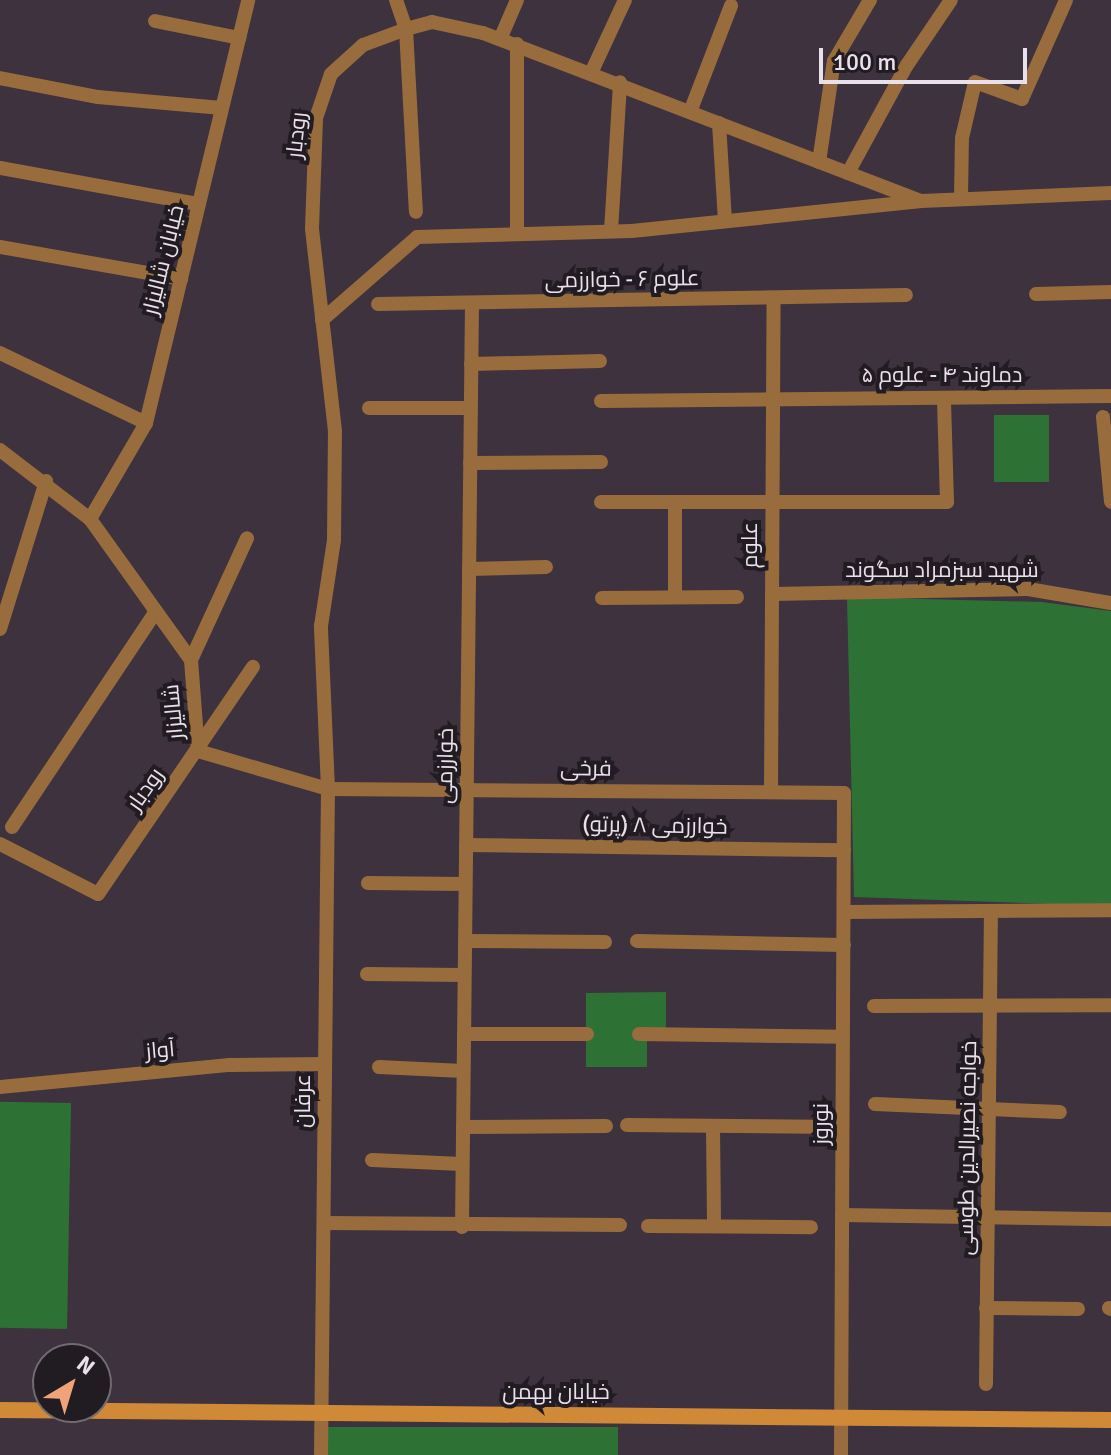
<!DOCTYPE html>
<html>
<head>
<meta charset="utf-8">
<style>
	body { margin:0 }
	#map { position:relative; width:1111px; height:1455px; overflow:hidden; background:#3d323e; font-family:Signika,Cairo,sans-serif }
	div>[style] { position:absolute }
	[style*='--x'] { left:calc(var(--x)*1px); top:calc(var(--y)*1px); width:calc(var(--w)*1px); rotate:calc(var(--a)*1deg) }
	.green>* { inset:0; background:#2e7135; transform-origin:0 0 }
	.street>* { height:14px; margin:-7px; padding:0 7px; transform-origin:7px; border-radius:7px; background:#996c3d }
	.secondary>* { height:16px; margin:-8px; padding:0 8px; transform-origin:8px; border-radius:8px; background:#d08937 }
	span { translate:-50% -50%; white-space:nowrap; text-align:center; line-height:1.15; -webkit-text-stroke:8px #211c21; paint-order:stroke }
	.street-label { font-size:22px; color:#e9e1e9 }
	.north { position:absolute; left:32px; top:1343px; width:80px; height:80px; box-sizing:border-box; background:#211c21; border:2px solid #716b71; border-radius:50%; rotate:38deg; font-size:22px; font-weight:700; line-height:32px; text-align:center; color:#e9e1e9 }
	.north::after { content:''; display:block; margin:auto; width:28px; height:36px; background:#f0a27a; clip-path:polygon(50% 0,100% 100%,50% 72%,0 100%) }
	.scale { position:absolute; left:819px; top:48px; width:208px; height:36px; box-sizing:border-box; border:4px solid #e9e1e9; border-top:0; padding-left:10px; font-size:24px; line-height:28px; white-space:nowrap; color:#e9e1e9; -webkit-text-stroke:6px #211c21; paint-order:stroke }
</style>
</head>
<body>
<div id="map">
	<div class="green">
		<i style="left:1049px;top:415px;width:67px;height:55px;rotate:90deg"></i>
		<i style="clip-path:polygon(847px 597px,1042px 602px,1111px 611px,1111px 906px,854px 897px)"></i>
		<i style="clip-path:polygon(666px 992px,666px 1039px,647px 1041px,647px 1067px,586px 1067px,586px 993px)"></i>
		<i style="left:71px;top:1103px;width:226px;height:71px;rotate:91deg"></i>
		<i style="left:328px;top:1427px;width:290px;height:28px"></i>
	</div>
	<div class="street">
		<i style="--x:396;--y:0;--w:31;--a:71"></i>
		<i style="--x:406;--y:29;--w:183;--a:86.9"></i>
		<i style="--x:155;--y:21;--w:86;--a:11.4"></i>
		<i style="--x:501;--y:37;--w:40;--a:-66.6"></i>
		<i style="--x:592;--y:71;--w:78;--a:-65.1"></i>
		<i style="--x:0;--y:78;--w:100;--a:11"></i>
		<i style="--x:98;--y:97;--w:124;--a:5.1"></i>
		<i style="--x:690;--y:112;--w:114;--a:-68.9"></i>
		<i style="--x:719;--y:123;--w:98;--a:86.5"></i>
		<i style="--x:819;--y:162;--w:102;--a:-81.6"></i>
		<i style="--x:834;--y:61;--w:71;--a:-59.5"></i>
		<i style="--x:0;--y:168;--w:202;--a:10.3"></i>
		<i style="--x:848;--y:173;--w:123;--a:-61.4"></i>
		<i style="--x:907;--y:65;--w:78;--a:-55.9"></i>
		<i style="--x:961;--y:199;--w:61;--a:-89.1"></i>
		<i style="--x:962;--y:138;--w:57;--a:-76.9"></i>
		<i style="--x:975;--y:82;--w:50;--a:19.9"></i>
		<i style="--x:1022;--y:99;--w:108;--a:-66"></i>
		<i style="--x:611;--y:231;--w:149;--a:-86.5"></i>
		<i style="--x:517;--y:234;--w:190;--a:-90"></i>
		<i style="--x:0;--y:247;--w:184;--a:10"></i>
		<i style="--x:1036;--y:294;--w:75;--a:-1.5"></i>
		<i style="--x:378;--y:304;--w:528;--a:-0.98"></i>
		<i style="--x:322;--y:320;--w:126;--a:-41.1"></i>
		<i style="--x:417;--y:237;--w:215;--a:-1.6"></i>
		<i style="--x:632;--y:231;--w:291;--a:-5.9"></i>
		<i style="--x:921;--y:201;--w:190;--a:-2.4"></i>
		<i style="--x:0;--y:353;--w:162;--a:25.6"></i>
		<i style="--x:471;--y:364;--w:129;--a:-1.3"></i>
		<i style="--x:601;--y:401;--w:510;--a:-0.56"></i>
		<i style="--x:369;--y:408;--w:101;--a:0"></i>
		<i style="--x:1103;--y:417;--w:85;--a:84.6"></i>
		<i style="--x:0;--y:450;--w:113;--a:37.5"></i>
		<i style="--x:90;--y:519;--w:173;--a:54.4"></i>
		<i style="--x:191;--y:660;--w:91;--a:85.6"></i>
		<i style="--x:198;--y:751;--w:135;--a:16.3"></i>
		<i style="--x:328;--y:789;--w:516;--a:0.44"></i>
		<i style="--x:844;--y:793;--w:662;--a:90.26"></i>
		<i style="--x:470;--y:463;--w:131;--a:-0.4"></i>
		<i style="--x:601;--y:502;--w:346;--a:0"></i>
		<i style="--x:947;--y:502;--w:104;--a:-91.7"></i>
		<i style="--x:675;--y:502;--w:95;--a:90"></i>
		<i style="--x:90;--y:519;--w:111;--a:-59.7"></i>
		<i style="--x:146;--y:423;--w:435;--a:-76.4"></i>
		<i style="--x:469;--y:569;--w:77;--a:-1.5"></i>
		<i style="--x:772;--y:594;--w:256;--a:-1.1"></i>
		<i style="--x:1028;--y:589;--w:84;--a:9.6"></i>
		<i style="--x:602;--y:598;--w:135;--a:-0.4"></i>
		<i style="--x:0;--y:629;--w:155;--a:-72.7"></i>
		<i style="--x:191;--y:660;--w:134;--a:-65.3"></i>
		<i style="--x:771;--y:792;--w:494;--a:-89.7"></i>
		<i style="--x:12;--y:827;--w:256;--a:-56.3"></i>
		<i style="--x:0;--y:844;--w:110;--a:27"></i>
		<i style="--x:98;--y:894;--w:275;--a:-55.7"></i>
		<i style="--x:466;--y:845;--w:378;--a:0.8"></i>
		<i style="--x:368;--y:883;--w:97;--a:0.6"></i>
		<i style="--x:844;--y:912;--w:267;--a:-0.4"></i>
		<i style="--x:465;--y:941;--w:140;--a:0.4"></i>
		<i style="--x:637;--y:941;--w:207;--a:1.1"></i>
		<i style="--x:367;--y:974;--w:97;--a:0.6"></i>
		<i style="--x:874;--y:1006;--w:237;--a:-0.2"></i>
		<i style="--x:464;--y:1034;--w:123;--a:0"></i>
		<i style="--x:639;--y:1034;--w:204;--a:0.8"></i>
		<i style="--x:379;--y:1067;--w:84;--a:2.7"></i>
		<i style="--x:0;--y:1087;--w:231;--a:-5.5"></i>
		<i style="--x:230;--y:1065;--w:95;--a:-0.6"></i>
		<i style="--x:875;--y:1104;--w:185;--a:2.5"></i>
		<i style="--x:627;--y:1125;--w:215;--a:0.5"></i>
		<i style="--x:713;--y:1126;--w:97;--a:89.4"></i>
		<i style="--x:463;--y:1127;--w:143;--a:-0.4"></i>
		<i style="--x:372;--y:1160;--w:90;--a:2.5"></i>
		<i style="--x:842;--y:1215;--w:269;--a:0.9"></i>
		<i style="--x:324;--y:1223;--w:296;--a:0.4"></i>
		<i style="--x:648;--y:1226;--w:163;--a:0.4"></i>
		<i style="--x:462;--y:1227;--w:922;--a:-89.38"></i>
		<i style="--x:986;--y:1308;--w:92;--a:0.6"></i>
		<i style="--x:1109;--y:1308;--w:2;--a:27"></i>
		<i style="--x:986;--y:1384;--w:471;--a:-89.4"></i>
		<i style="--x:321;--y:1455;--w:666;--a:-89.4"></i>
		<i style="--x:328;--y:789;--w:163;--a:-92.5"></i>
		<i style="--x:321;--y:626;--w:87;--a:-81.4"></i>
		<i style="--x:334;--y:540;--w:109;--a:-89.5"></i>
		<i style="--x:335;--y:431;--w:204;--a:-96.5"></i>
		<i style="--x:312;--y:228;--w:110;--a:-87.9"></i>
		<i style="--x:316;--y:118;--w:46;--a:-71.2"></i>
		<i style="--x:331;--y:74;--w:43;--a:-42.2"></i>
		<i style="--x:363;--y:45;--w:46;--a:-20.4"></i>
		<i style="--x:406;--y:29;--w:27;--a:-15"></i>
		<i style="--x:432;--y:22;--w:52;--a:12.2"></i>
		<i style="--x:483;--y:33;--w:469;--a:21"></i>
	</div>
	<div class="secondary">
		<i style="--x:0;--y:1410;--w:1111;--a:0.52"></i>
	</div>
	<div class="street-label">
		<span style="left:296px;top:135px;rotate:-84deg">رودبار</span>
		<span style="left:163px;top:260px;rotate:-76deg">خیابان شالیزار</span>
		<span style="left:622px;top:279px;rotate:-1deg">علوم ۶ - خوارزمی</span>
		<span style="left:942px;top:375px">دماوند ۴ - علوم ۵</span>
		<span style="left:750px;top:545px;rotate:-90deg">علوم</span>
		<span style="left:942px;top:570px">شهید سبزمراد سگوند</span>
		<span style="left:173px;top:712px;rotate:-95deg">شالیزار</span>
		<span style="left:445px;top:766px;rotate:-89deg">خوارزمی</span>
		<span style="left:586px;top:768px;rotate:1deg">فرخی</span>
		<span style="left:145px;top:789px;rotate:-55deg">رودبار</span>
		<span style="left:655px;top:825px;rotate:1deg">خوارزمی ۸ (پرتو)</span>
		<span style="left:160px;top:1050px;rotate:-5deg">آواز</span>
		<span style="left:303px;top:1101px;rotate:-90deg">عرفان</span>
		<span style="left:821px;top:1124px;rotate:-90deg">نوروز</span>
		<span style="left:967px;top:1148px;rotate:-89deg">خواجه نصیرالدین طوسی</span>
		<span style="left:556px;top:1392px">خیابان بهمن</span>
	</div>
	<div class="north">N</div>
	<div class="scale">100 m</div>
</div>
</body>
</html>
